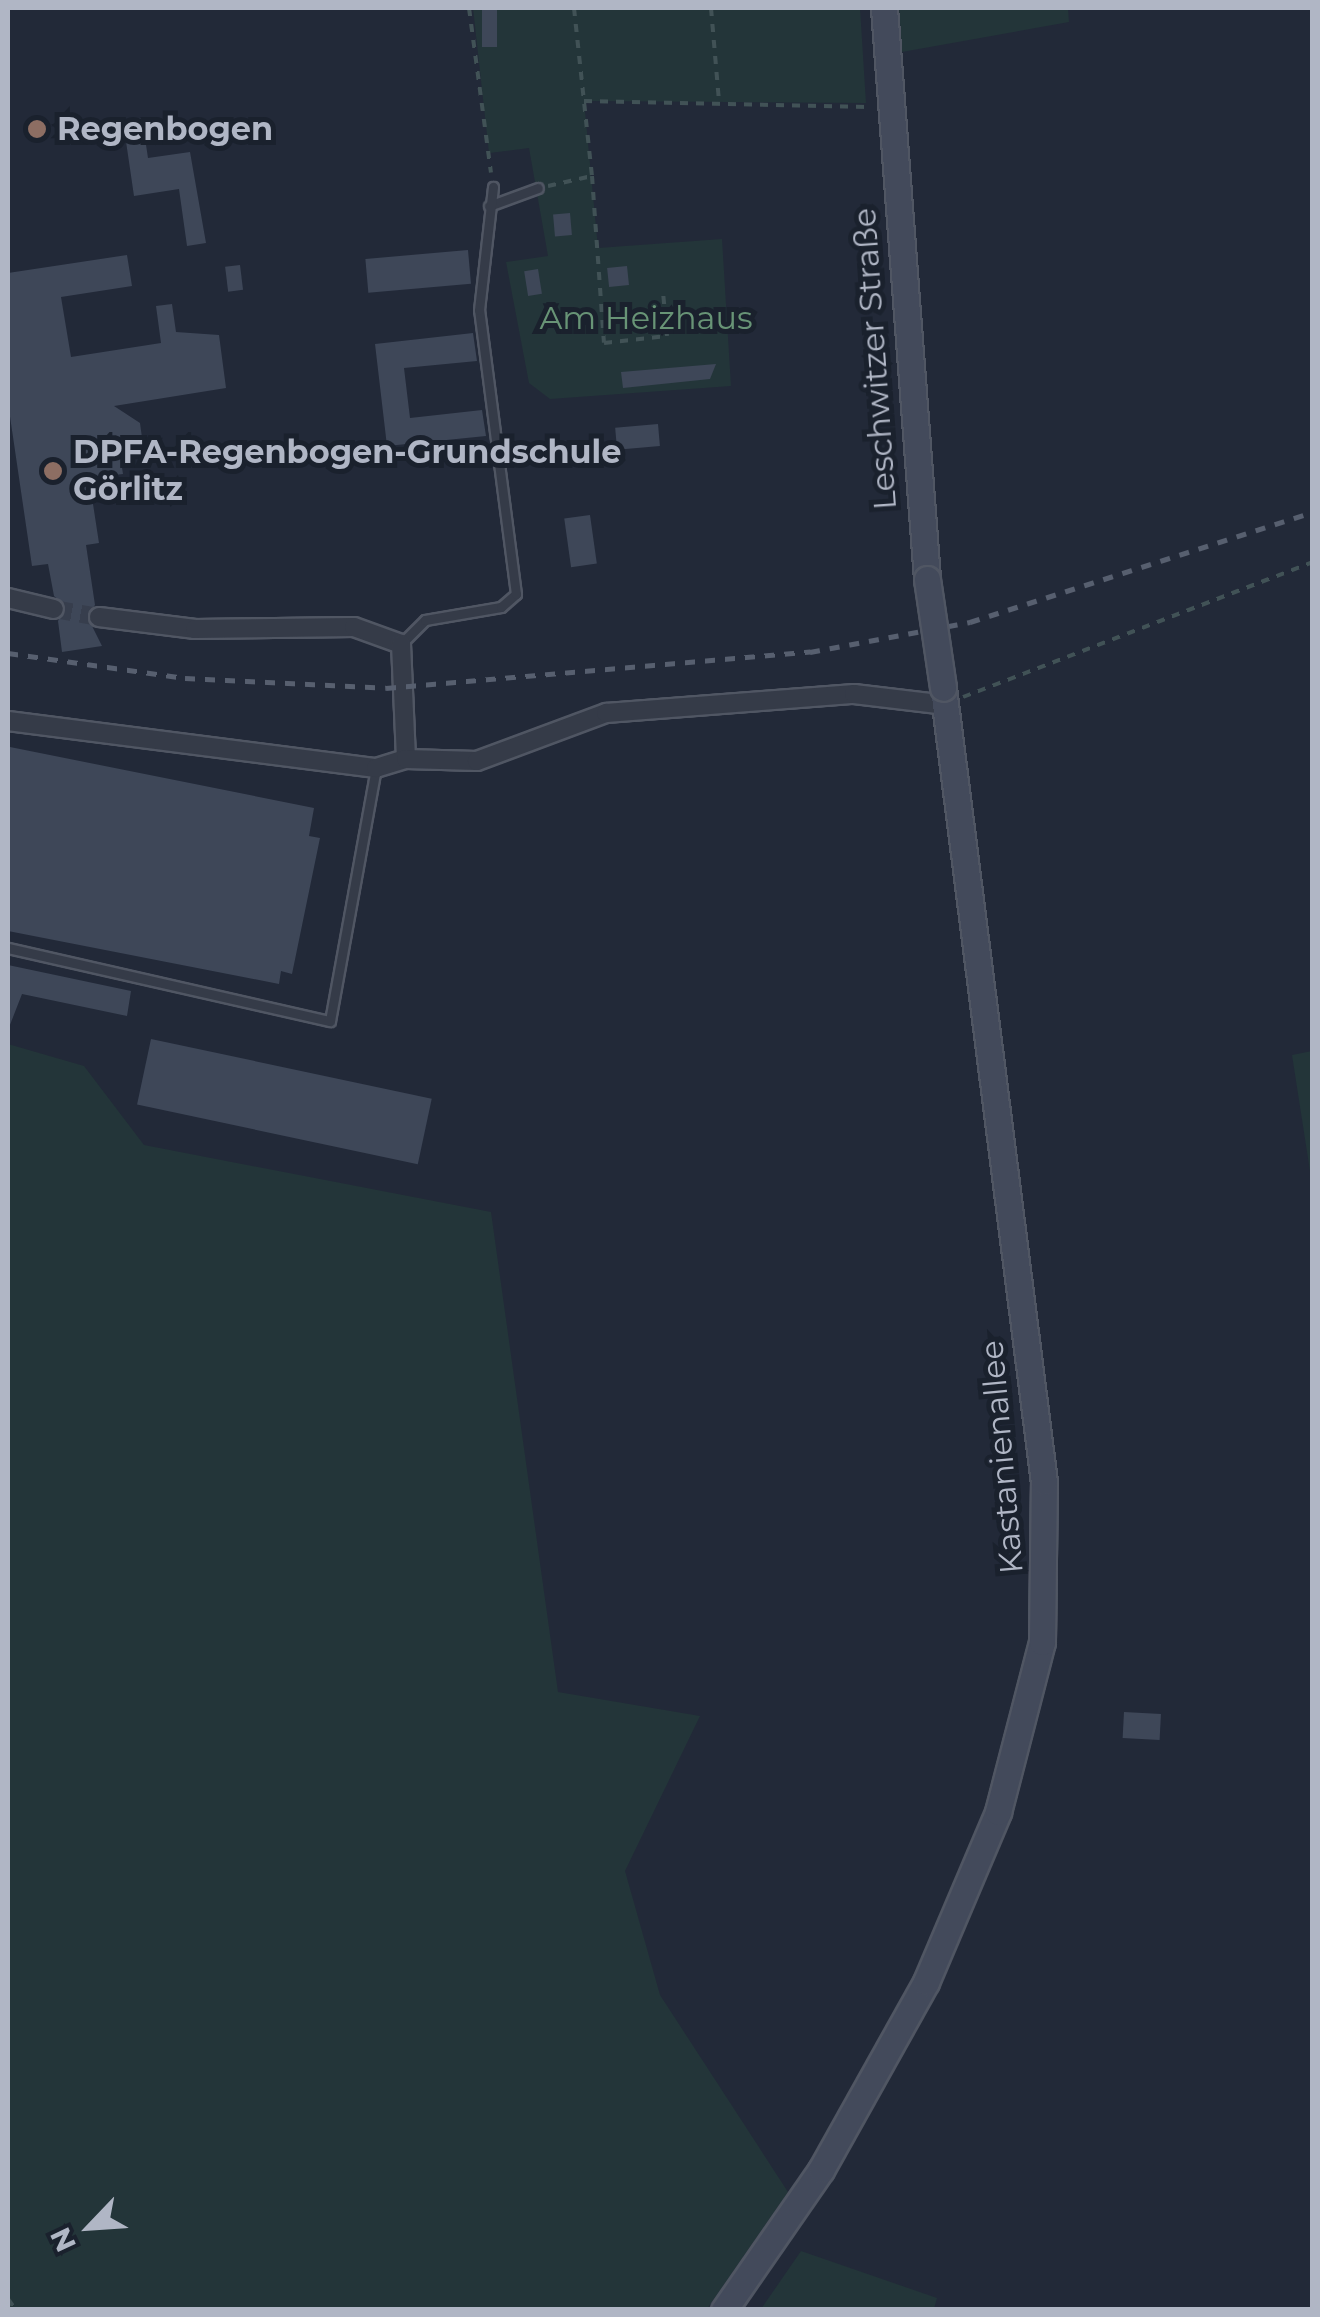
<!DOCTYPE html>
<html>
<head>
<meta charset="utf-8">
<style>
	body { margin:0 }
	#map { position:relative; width:1320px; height:2317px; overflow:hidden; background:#222938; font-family:Montserrat,sans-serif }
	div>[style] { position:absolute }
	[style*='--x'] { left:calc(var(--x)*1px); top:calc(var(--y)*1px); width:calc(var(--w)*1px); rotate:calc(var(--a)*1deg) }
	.green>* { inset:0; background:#233539 }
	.building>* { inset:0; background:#3e4758; transform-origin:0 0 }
	.street-tunnel>* { height:18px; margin-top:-9px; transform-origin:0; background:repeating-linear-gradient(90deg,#373e4d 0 18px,transparent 0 27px) }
	.path>* { height:4px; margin-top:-2px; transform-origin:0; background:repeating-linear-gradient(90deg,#415256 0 8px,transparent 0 16px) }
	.roads { filter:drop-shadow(2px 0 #505663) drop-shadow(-2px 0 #505663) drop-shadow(0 2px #505663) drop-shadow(0 -2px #505663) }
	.lane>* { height:9px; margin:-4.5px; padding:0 4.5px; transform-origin:4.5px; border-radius:4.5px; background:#353b48 }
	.street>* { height:18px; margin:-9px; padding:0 9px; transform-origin:9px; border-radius:9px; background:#353b48 }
	.secondary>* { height:25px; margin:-12.5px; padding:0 12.5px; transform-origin:12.5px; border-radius:12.5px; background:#434a5b }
	.rail>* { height:5px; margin-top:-2.5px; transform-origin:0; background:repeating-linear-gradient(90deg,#575f6f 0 10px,transparent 0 20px) }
	.bridges { filter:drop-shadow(2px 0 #505663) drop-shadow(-2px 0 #505663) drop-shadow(0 2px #505663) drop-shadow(0 -2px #505663) }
	.secondary-bridge>* { height:25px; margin:-12.5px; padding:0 12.5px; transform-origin:12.5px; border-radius:12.5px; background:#434a5b }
	.dots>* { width:28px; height:28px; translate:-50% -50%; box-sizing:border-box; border:5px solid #1a212d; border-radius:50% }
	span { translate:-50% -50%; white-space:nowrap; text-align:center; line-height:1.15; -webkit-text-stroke:10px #1a212d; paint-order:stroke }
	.poi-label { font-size:32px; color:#b0b6c5; font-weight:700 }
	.left { translate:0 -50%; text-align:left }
	.park-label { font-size:32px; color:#689476 }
	.street-label { font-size:32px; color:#b0b6c5 }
	.frame { position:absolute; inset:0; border:10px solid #b0b6c5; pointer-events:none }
	.north { position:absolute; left:40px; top:2177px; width:100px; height:100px; -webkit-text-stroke:8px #1a212d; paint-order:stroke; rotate:245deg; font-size:28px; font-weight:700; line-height:40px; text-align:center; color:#b0b6c5 }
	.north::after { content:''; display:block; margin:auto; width:35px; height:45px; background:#b0b6c5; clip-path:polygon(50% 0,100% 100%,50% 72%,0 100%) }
</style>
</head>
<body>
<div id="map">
	<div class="green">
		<i style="clip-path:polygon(473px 8px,860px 8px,866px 103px,584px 101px,598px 248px,722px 239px,731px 386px,550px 399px,529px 383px,506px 262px,548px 256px,529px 148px,489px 153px)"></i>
		<i style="clip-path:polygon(899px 8px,1068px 8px,1069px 22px,902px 52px)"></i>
		<i style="clip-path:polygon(8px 1044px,84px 1066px,144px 1145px,491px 1212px,558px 1692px,700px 1716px,625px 1871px,660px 1995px,788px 2192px,707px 2309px,8px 2309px)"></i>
		<i style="clip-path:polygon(1312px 1051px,1312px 1184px,1292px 1055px)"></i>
		<i style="clip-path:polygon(801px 2251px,937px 2298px,934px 2309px,761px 2309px)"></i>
	</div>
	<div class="building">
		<i style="left:482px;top:8px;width:15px;height:39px"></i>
		<i style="clip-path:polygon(142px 118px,148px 158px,190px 152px,206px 243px,187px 246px,179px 189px,134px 196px,123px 121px)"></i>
		<i style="left:570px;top:213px;width:22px;height:17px;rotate:85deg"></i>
		<i style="left:468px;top:250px;width:34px;height:103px;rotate:85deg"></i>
		<i style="clip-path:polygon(127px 255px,132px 286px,61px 297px,71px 357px,161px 343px,156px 306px,172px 304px,176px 332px,219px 335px,226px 388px,114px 406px,140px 423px,143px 445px,119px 448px,123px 474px,89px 478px,99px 543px,86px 545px,95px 605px,87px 616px,102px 646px,62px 652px,58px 621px,66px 606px,54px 596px,48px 564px,32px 566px,8px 403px,8px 273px)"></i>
		<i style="left:240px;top:265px;width:25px;height:15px;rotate:83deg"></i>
		<i style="left:627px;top:266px;width:19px;height:20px;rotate:84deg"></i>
		<i style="left:538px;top:269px;width:25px;height:14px;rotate:81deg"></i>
		<i style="clip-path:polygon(473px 333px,477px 361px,404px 368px,410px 418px,482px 410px,486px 436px,387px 446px,375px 344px)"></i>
		<i style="clip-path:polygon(716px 364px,710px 379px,623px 388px,621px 372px)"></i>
		<i style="left:658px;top:424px;width:22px;height:43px;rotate:85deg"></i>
		<i style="left:590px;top:515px;width:49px;height:26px;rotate:82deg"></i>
		<i style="clip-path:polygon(10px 747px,314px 808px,309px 836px,320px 838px,292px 974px,281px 971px,279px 984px,8px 931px)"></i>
		<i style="clip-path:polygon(8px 965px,131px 991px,127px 1016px,22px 994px,8px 1030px)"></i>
		<i style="left:151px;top:1039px;width:287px;height:67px;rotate:12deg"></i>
		<i style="left:1124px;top:1712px;width:37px;height:26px;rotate:3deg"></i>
	</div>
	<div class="street-tunnel">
		<i style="--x:54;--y:609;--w:46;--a:10.1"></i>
	</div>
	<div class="path">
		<i style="--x:469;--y:8;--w:166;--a:82.4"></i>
		<i style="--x:574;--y:8;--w:169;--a:83.9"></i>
		<i style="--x:711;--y:8;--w:94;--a:85.1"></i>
		<i style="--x:584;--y:101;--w:285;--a:1.2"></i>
		<i style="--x:548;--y:186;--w:45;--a:-12.8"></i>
		<i style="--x:592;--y:176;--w:167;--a:85.9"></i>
		<i style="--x:604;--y:343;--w:63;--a:-6.3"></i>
		<i style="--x:667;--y:336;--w:44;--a:-95.2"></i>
		<i style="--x:963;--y:697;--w:374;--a:-21.1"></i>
		<i style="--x:8;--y:2299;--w:14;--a:54"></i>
	</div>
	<div class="roads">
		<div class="lane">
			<i style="--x:489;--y:206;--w:52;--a:-20.2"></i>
			<i style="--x:401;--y:644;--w:34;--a:-45"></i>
			<i style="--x:425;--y:620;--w:77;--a:-9.7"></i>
			<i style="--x:501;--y:607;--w:20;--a:-41"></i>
			<i style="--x:516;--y:594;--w:286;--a:-97.4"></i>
			<i style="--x:479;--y:310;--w:124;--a:-83.5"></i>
			<i style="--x:8;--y:948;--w:330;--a:12.8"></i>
			<i style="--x:330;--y:1021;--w:256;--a:-79.7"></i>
		</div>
		<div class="street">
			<i style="--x:8;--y:598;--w:47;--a:13.4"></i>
			<i style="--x:99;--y:617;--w:97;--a:7.1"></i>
			<i style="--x:195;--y:629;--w:159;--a:-0.7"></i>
			<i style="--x:354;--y:627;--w:50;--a:19.9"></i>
			<i style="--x:401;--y:644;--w:115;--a:87.5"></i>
			<i style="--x:8;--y:721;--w:371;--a:7.3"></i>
			<i style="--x:376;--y:768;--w:31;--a:-17"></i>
			<i style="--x:406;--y:759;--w:71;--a:1.6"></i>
			<i style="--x:477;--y:761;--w:138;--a:-20.4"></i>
			<i style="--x:606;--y:713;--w:249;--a:-4.4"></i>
			<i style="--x:854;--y:694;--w:93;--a:6.8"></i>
		</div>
		<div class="secondary">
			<i style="--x:884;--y:8;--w:573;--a:85.69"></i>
			<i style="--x:724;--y:2310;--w:170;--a:-55.3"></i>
			<i style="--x:821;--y:2170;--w:215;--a:-60.8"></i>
			<i style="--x:926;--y:1982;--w:185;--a:-67"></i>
			<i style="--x:998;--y:1812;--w:176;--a:-75.5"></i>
			<i style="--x:1042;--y:1642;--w:160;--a:-89.3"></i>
			<i style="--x:1044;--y:1482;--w:800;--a:-97.25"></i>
		</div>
	</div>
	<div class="rail">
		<i style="--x:8;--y:653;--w:179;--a:8"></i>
		<i style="--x:185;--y:678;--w:201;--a:2.8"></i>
		<i style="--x:386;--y:688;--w:426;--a:-4.9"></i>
		<i style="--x:810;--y:652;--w:163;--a:-10.6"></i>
		<i style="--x:970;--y:622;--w:359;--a:-17.8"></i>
	</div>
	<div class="bridges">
		<div class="secondary-bridge">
			<i style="--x:927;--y:579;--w:110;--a:81.6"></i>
		</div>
	</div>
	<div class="dots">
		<i style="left:37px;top:129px;background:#8d6e63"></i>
		<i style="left:53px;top:471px;background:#8d6e63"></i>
	</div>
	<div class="poi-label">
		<span class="left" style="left:57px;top:129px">Regenbogen</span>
		<span class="left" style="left:73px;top:471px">DPFA-Regenbogen-Grundschule<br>Görlitz</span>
	</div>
	<div class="park-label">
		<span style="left:646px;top:318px">Am Heizhaus</span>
	</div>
	<div class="street-label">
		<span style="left:875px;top:359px;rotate:-94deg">Leschwitzer Straße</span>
		<span style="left:1002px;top:1457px;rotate:-95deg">Kastanienallee</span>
	</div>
	<div class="frame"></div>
	<div class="north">N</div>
</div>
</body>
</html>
